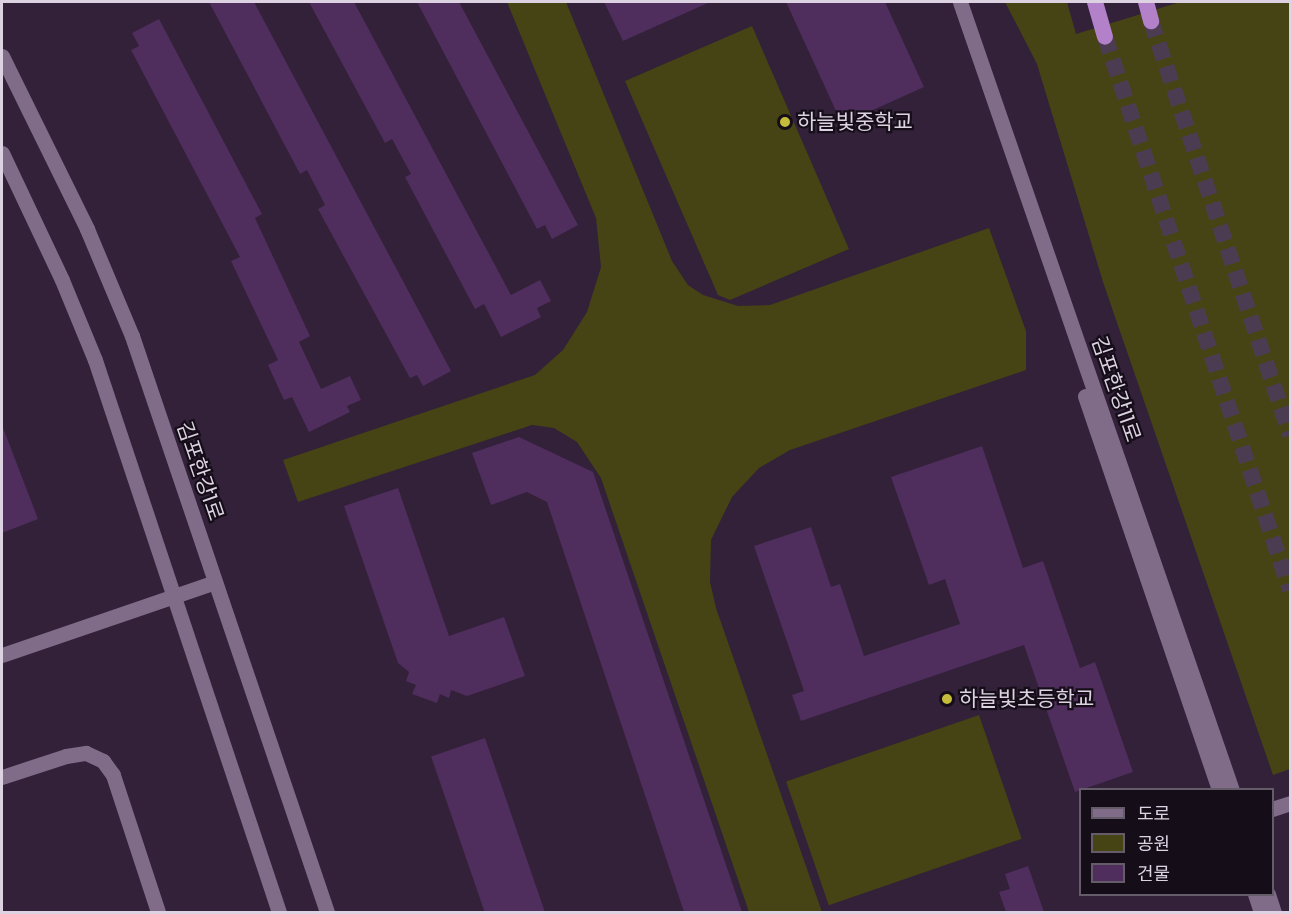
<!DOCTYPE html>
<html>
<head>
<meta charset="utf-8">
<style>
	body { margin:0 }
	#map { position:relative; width:1292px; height:914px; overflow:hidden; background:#322139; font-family:Poppins,"Noto Sans KR",sans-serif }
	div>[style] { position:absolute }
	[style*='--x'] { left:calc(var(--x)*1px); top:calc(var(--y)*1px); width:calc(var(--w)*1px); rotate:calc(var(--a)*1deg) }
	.green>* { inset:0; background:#464314; transform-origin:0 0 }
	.building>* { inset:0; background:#4f2d5d; transform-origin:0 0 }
	.trunk-tunnel>* { height:16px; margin-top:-8px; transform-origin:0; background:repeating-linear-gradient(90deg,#4c3c52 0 16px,transparent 0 24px) }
	.minor>* { height:15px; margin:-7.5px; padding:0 7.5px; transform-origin:7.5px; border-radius:7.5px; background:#806c89 }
	.tertiary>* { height:15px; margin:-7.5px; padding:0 7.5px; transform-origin:7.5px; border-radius:7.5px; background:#806c89 }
	.secondary>* { height:15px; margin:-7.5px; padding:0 7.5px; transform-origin:7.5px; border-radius:7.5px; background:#806c89 }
	.trunk>* { height:16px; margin:-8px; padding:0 8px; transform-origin:8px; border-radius:8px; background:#b381ca }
	.dots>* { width:16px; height:16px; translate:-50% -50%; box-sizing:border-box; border:3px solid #150e19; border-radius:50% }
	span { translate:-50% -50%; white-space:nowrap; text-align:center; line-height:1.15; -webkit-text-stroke:4.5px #150e19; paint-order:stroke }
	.poi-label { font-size:21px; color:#ddd2e2 }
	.left { translate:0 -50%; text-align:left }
	.street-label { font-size:21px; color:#ddd2e2 }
	.frame { position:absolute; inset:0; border:3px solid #ddd2e2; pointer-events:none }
	.legend { position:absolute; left:1079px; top:788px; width:195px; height:108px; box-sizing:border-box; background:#150e19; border:2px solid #655c69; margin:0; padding:8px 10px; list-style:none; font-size:18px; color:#ddd2e2 }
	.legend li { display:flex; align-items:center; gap:12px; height:30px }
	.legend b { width:30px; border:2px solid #655c69 }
</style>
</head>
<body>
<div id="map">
	<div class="green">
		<i style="clip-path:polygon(507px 2px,566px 2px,672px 261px,688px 285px,703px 295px,738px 306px,770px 305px,989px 228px,1026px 331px,1026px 370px,790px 450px,759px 468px,732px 497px,711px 540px,710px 582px,716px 608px,822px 912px,749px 912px,601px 478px,577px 442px,554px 428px,532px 425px,298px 502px,283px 460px,535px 375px,563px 350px,587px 312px,601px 267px,596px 218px)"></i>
		<i style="clip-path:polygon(1005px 2px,1067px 2px,1076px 34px,1180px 2px,1290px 2px,1290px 769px,1273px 775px,1103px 282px,1037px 64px)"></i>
		<i style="clip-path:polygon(752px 26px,849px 249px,730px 300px,718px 295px,625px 81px)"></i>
		<i style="left:979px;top:715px;width:131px;height:204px;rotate:71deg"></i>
	</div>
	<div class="building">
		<i style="clip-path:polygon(209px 2px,254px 2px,451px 371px,423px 386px,417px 375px,410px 378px,318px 209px,325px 205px,307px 170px,300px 174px)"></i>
		<i style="clip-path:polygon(309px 2px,354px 2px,511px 295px,540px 280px,551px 301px,537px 308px,541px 317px,501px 337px,484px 304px,475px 309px,405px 177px,411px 174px,392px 139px,385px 143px)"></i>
		<i style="clip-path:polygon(417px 2px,459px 2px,578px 225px,552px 239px,545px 225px,537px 229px)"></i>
		<i style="clip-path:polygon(604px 2px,710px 2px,623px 41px)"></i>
		<i style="clip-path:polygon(786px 2px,885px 2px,924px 87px,842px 124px)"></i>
		<i style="clip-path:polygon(159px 19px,262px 214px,255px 218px,310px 336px,299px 342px,321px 389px,350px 376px,361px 400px,347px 406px,350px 412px,309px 432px,292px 397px,284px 400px,268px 365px,278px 360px,231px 261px,240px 257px,131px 50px,139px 46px,132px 33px)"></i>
		<i style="clip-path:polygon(2px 425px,38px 519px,2px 533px)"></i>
		<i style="clip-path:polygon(519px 437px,593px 472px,742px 912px,684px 912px,547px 502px,527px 492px,491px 505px,472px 453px)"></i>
		<i style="clip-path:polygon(982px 446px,1023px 568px,1043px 561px,1080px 668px,1095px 662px,1133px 772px,1075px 792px,1024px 645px,801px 721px,792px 695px,804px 691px,754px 546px,811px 527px,831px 587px,840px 584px,864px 656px,960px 624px,945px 579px,929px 585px,891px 477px)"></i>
		<i style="clip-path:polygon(398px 488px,449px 636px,504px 617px,525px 676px,467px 696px,451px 690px,449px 698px,440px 694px,437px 703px,412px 694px,416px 685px,406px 681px,409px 672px,398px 663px,344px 506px)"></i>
		<i style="left:485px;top:738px;width:184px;height:57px;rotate:71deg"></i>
		<i style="clip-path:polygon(1028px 866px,1044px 912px,1006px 912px,999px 892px,1010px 889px,1005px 874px)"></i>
	</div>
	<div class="trunk-tunnel">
		<i style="--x:1151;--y:21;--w:437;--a:71.4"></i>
		<i style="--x:1105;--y:37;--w:583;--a:71.5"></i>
	</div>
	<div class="minor">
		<i style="--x:2;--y:655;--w:225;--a:-18.9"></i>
		<i style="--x:2;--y:777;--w:67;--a:-18.2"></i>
		<i style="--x:66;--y:756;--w:20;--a:-9"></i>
		<i style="--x:86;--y:753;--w:19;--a:25"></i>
		<i style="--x:103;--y:761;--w:17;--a:54"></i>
		<i style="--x:113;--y:775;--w:144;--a:71.8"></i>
		<i style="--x:1272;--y:809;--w:19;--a:-18"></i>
	</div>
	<div class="tertiary">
		<i style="--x:2;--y:56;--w:193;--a:63.8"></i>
		<i style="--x:87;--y:229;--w:116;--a:67.2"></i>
		<i style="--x:132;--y:336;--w:608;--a:71.3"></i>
		<i style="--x:2;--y:153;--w:140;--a:64.7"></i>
		<i style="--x:62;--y:280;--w:87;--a:67.6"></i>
		<i style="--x:95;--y:360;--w:582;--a:71.57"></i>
	</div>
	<div class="secondary">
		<i style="--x:960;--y:2;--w:834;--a:70.96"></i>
		<i style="--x:1085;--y:396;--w:416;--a:71.2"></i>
		<i style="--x:1255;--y:894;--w:19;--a:72"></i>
		<i style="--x:1268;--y:894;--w:19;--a:72"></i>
	</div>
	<div class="trunk">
		<i style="--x:1095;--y:2;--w:36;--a:74"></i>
		<i style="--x:1146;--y:2;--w:20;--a:75"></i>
	</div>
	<div class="dots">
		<i style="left:785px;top:122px;background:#c6bc3c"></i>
		<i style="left:947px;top:699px;background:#c6bc3c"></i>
	</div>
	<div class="poi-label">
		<span class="left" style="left:797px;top:122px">하늘빛중학교</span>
		<span class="left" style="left:959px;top:699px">하늘빛초등학교</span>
	</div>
	<div class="street-label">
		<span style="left:1116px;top:389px;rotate:71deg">김포한강11로</span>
		<span style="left:200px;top:471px;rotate:71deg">김포한강1로</span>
	</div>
	<div class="frame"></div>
	<ul class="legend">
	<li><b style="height:8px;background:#806c89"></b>도로</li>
	<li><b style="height:16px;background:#464314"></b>공원</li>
	<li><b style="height:16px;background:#4f2d5d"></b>건물</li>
	</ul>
</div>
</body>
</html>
